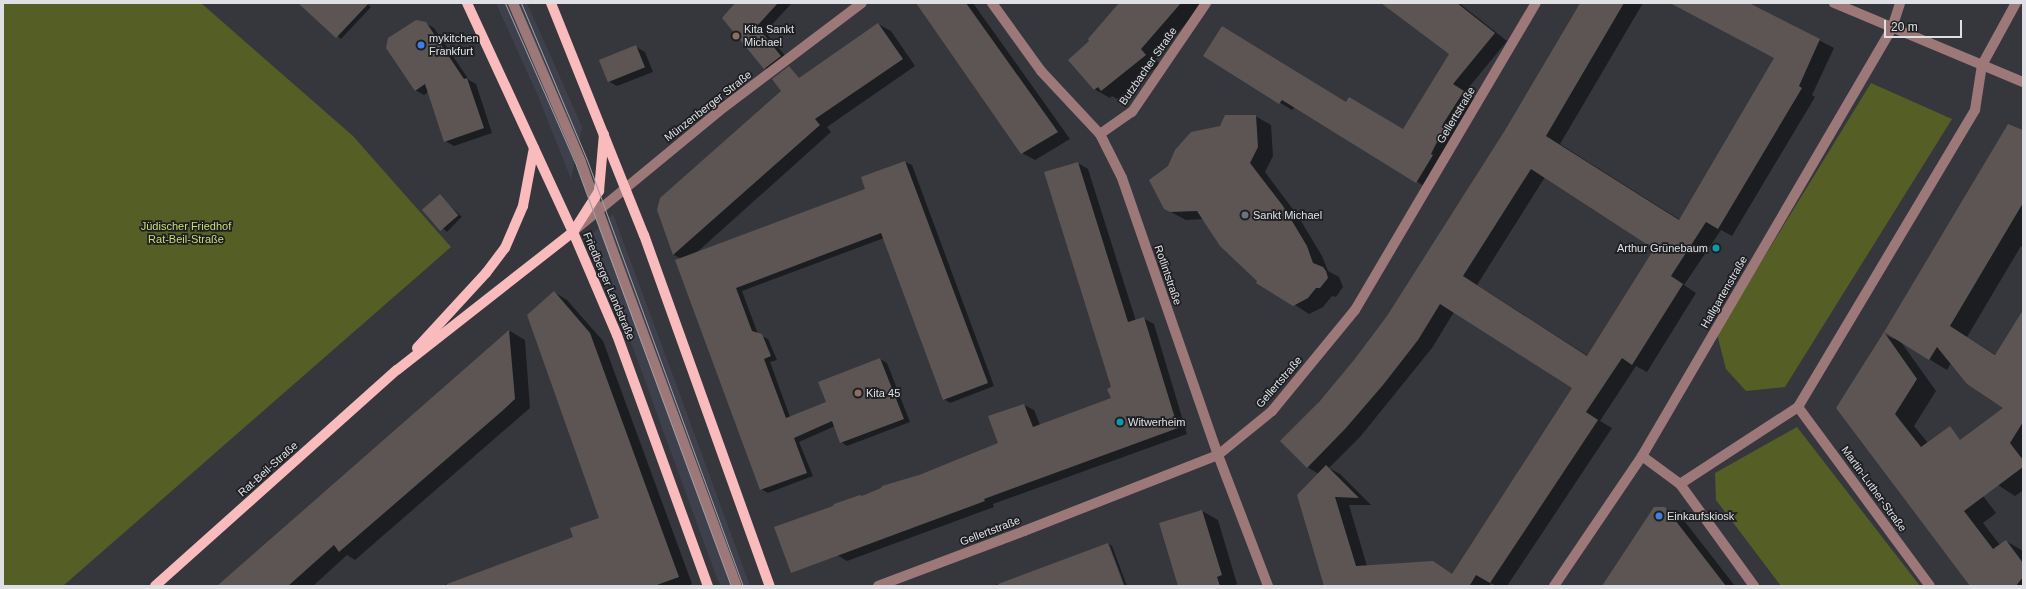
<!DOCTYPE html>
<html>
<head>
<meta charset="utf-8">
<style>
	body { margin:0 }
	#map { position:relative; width:2026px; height:589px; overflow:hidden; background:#36373d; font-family:Helvetica,sans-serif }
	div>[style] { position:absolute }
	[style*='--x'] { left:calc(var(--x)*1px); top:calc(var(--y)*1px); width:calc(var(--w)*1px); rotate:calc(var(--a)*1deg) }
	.built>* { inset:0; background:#3e404c }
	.green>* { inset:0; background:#545e25 }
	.shadow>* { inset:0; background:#0007; transform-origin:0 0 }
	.building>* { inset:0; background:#5d5554; transform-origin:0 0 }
	.minor>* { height:10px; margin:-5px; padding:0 5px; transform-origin:5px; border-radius:5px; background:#9d7879 }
	.major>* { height:10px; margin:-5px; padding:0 5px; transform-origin:5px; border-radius:5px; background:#f9bbbc }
	.tram>* { height:1px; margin:-0.5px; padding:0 0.5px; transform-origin:0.5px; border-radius:0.5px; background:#9d9ea3 }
	.dots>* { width:11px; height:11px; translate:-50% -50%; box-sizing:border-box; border:2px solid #1e1f22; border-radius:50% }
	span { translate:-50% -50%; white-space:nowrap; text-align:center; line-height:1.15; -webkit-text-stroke:3.5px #1e1f22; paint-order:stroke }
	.poi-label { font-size:11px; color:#dfe0e4 }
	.left { translate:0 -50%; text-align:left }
	.right { translate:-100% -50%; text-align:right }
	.street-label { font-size:11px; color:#dfe0e4 }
	.park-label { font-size:11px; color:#cbde73 }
	.frame { position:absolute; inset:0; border:4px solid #dfe0e4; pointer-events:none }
	.scale { position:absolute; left:1884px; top:20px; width:78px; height:18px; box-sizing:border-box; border:2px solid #dfe0e4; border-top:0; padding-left:5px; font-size:12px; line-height:14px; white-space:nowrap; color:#dfe0e4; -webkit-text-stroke:3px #1e1f22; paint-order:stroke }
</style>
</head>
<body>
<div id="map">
	<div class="built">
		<i style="clip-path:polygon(496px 3px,527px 3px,582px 127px,571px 179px,538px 96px)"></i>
		<i style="clip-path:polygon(613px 214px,675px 381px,750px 586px,721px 586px,716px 576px,592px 235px)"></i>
	</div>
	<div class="green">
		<i style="clip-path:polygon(3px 3px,201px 3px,353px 136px,451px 247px,63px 586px,3px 586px)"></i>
		<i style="clip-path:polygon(1871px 83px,1952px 119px,1785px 387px,1746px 391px,1726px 369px,1717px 334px)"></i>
		<i style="clip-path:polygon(1797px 427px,1920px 586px,1781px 586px,1716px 500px,1715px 473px)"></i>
	</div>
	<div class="shadow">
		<i style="clip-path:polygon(300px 3px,366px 3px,371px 7px,341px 39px)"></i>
		<i style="clip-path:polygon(736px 3px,792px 3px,765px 32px,788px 59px,772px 72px,763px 67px)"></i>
		<i style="clip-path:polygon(917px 3px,973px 3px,1070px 139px,1035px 160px,1022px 153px)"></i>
		<i style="clip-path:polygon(1120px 3px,1204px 3px,1155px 59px,1160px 64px,1117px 99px,1112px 96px,1110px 98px,1094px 89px,1091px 41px)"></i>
		<i style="clip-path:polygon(1383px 3px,1459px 3px,1507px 41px,1465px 92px,1476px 99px,1429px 189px,1295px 107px,1292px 110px,1204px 56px,1346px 103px,1403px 130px,1450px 53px)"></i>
		<i style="clip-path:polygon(evenodd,1580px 3px,1643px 3px,1560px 144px,1680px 220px,1776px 58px,1671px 3px,1748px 3px,1834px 48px,1812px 95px,1815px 97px,1732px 236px,1721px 230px,1684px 285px,1696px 293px,1647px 372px,1636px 366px,1600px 421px,1612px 428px,1507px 586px,1496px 586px,1491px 583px,1489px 586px,1325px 586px,1319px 474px,1307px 467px,1319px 402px,1355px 361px,1388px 316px,1505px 130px,1580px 3px,1545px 177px,1656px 248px,1588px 356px,1477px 285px,1545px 177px,1580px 3px,1454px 312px,1573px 388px,1453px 575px,1367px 566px,1349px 505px,1371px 505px,1340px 474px,1329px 468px,1360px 437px,1432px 348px,1454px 312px)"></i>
		<i style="clip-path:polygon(425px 23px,434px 28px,469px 80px,476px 84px,492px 133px,454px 146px,445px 141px,428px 92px,424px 95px,415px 90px)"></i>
		<i style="clip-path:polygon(878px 24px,891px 31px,915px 66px,827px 127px,831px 132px,695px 254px,866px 190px,905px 162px,912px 165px,994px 386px,950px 403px,944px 399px,884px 238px,742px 291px,758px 334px,768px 339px,777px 360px,770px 362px,790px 417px,827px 403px,880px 359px,887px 363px,910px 422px,847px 446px,841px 442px,835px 426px,799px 442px,813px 476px,768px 493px,761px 489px,682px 259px,674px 255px,658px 210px)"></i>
		<i style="clip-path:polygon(636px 47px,645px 52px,653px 72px,617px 86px,608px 81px)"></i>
		<i style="clip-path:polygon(1255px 116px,1271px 125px,1273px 156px,1265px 172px,1298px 216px,1322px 256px,1328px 271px,1339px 277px,1343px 287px,1336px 297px,1332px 296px,1323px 307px,1309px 314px,1258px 281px,1204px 219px,1186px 220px,1165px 209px,1221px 126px)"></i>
		<i style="clip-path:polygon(2023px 131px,2023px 248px,2021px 246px,1967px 337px,1996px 355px,2023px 311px,2023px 493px,2022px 491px,2015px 496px,1998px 485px,2005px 408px,1951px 363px,1947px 370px,1901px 342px,1936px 391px,1914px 426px,1928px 443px,1950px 452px,1996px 513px,1983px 523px,2000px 545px,2006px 541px,2023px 551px,2023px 586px,1972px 586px,1837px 408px,1884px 334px,1894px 339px)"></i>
		<i style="clip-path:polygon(1078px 163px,1088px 169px,1136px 321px,1143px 318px,1154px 324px,1187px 434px,993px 504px,994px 507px,847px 561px,837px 555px,919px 475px,999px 444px,1024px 405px,1034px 410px,1040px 425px,1112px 398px,1112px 388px)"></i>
		<i style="left:440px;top:196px;width:30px;height:21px;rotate:44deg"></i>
		<i style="clip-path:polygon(554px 292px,567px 300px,603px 341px,692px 584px,688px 586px,443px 586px,575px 537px,601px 518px)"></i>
		<i style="clip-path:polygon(510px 331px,525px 340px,530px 408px,355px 560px,347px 555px,313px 586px,219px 586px)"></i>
		<i style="clip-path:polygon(1665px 508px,1682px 518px,1735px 586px,1603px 586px)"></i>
		<i style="clip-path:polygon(1202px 511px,1218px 520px,1237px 584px,1233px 586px,1179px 586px)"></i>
		<i style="clip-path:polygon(1108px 544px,1112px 546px,1127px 586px,1125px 586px,1110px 546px,1108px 546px,1123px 586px,993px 586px)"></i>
	</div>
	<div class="building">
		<i style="clip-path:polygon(298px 3px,369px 3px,336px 38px)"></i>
		<i style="clip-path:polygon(735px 3px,778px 3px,757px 26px,781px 56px,764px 69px,722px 18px)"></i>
		<i style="clip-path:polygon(916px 3px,966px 3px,1058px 132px,1021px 154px)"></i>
		<i style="clip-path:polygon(1119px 3px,1181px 3px,1141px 49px,1146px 55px,1101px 91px,1098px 87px,1094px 90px,1068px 60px,1089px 41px,1088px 39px)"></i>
		<i style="clip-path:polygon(1381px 3px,1457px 3px,1495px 33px,1453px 84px,1464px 91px,1443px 124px,1445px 126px,1431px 154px,1433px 155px,1416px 183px,1282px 100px,1279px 104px,1203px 56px,1222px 26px,1346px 102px,1349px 97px,1403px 129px,1449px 54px)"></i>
		<i style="clip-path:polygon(evenodd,1580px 3px,1624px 3px,1546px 136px,1679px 220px,1774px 58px,1670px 3px,1749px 3px,1820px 39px,1799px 86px,1802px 88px,1718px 229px,1706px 222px,1671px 276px,1683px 284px,1632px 365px,1622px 358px,1586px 412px,1598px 420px,1490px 583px,1476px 575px,1470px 585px,1472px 586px,1324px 586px,1297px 495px,1326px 465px,1359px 498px,1335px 497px,1356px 566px,1433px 561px,1452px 574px,1572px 388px,1440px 304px,1418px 340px,1383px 385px,1345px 429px,1307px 468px,1280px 441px,1319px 402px,1354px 360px,1387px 316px,1505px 130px,1580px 3px,1531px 169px,1654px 249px,1587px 356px,1463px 276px,1531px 169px)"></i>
		<i style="clip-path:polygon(416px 20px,426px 22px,464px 79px,467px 78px,484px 128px,444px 142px,425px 84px,415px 91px,386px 48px,388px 38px)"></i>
		<i style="clip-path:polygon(878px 23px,903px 59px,815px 119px,820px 125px,673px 255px,657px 210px,660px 198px,781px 91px,772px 79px,789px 66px,799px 78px)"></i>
		<i style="left:636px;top:45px;width:24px;height:40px;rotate:68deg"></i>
		<i style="clip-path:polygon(1225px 115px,1256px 115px,1258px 147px,1250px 163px,1283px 206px,1307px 246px,1313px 263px,1323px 267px,1326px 271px,1328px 278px,1320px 288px,1316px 288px,1308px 298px,1293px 306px,1256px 283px,1257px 281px,1220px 246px,1197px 211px,1170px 212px,1164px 209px,1149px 180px,1168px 166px,1175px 150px,1191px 132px,1220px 126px)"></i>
		<i style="clip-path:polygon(2008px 124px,2023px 130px,2023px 203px,1950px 326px,1995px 355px,2023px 310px,2023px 422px,2010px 443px,2023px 460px,2023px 467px,1964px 511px,1993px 549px,2006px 540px,2023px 563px,2023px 577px,2016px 586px,1970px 586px,1836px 408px,1884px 332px,1917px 379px,1895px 414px,1921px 447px,1950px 426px,1960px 440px,2003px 408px,1967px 384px,1937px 347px,1929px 360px,1884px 332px)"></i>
		<i style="clip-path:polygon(905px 161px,988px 383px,943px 400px,881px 233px,736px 288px,752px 331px,762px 334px,771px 356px,764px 359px,786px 418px,826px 402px,818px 382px,880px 358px,904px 419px,840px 443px,832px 421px,794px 438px,807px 473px,760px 490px,675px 260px,865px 189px,861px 177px)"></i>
		<i style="clip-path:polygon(1078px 162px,1128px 322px,1144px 317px,1178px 428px,984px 499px,985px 501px,791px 573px,774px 527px,833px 506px,834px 504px,860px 495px,862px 496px,881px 488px,882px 486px,919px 475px,998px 443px,988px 416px,1024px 404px,1033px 427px,1111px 398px,1107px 389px,1111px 387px,1044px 172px)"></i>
		<i style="left:440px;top:194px;width:28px;height:24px;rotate:49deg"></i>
		<i style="clip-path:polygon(554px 291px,590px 333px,679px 577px,654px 586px,447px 586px,447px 584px,573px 537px,570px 528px,599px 518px,527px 315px)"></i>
		<i style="clip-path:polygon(509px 330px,515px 399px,501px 412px,339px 552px,334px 545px,288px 586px,217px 586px)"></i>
		<i style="clip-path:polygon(1654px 507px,1665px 507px,1726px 586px,1602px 586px)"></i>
		<i style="clip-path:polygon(1202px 510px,1222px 575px,1217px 577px,1220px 586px,1178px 586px,1159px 523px)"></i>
		<i style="clip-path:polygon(1108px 543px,1124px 586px,998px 586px,998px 584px)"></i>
	</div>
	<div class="minor">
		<i style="--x:513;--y:3;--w:173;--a:66.8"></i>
		<i style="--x:581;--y:162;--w:101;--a:70.3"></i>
		<i style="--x:615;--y:257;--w:351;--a:69.7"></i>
		<i style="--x:992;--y:3;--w:84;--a:54.2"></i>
		<i style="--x:1041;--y:71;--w:86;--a:46.9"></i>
		<i style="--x:1100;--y:134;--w:49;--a:63.4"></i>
		<i style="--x:1122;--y:178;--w:293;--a:70.9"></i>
		<i style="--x:1218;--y:455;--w:140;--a:69.1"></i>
		<i style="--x:1834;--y:3;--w:205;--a:22.7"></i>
		<i style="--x:1100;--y:134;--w:39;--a:-35"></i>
		<i style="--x:1132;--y:112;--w:132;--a:-55.8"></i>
		<i style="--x:576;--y:229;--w:185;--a:-39.5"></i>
		<i style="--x:719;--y:111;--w:179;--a:-37.1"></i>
		<i style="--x:1798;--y:407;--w:222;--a:53.6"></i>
		<i style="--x:1642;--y:456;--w:47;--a:36.4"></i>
		<i style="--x:1680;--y:484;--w:126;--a:54"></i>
		<i style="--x:1680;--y:484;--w:141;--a:-33.1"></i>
		<i style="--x:1798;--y:407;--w:346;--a:-59.2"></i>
		<i style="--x:1975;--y:110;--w:46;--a:-81.2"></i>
		<i style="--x:1982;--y:65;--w:71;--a:-61.3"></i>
		<i style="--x:878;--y:586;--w:156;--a:-20.6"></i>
		<i style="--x:1024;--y:531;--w:208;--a:-21.4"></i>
		<i style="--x:1218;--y:455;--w:70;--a:-39.2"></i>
		<i style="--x:1272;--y:411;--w:131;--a:-50.6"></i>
		<i style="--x:1355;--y:310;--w:356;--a:-59.5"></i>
		<i style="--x:1554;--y:586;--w:157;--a:-55.9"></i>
		<i style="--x:1642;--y:456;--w:496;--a:-59.7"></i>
		<i style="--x:1892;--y:28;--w:26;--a:-72"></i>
	</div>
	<div class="major">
		<i style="--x:467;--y:3;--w:252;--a:65.2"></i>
		<i style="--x:573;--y:232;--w:112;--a:66.9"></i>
		<i style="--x:617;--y:335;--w:267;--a:70.1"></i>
		<i style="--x:551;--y:3;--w:250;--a:68.2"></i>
		<i style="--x:644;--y:235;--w:373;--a:70.3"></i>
		<i style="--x:417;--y:348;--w:102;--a:-47.4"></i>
		<i style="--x:486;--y:273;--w:31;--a:-53"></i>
		<i style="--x:505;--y:248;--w:46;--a:-66.8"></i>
		<i style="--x:523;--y:206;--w:59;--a:-79.3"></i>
		<i style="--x:155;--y:586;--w:324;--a:-41.8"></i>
		<i style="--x:397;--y:370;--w:224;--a:-38.1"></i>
		<i style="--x:573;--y:232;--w:49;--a:-57.6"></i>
		<i style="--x:599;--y:191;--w:57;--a:-85"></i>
	</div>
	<div class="tram">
		<i style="--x:505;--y:3;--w:177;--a:66.3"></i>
		<i style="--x:576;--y:165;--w:449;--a:69.8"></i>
		<i style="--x:521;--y:3;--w:170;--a:67.2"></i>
		<i style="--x:587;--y:160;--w:454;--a:69.9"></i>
	</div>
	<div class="dots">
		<i style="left:736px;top:36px;background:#8d6e63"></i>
		<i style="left:421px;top:45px;background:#3f7fe0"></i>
		<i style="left:1245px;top:215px;background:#6b7280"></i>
		<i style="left:1716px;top:248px;background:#0f9aa8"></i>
		<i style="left:858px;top:393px;background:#8d6e63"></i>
		<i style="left:1120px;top:422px;background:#0f9aa8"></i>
		<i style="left:1659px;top:516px;background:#3f7fe0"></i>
	</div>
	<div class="poi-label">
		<span class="left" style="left:744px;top:36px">Kita Sankt<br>Michael</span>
		<span class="left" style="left:429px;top:45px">mykitchen<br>Frankfurt</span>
		<span class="left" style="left:1253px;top:215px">Sankt Michael</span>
		<span class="right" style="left:1708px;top:248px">Arthur Grünebaum</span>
		<span class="left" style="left:866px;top:393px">Kita 45</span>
		<span class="left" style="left:1128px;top:422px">Witwerheim</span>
		<span class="left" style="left:1667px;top:516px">Einkaufskiosk</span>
	</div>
	<div class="street-label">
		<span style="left:1148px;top:66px;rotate:-55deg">Butzbacher Straße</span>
		<span style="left:708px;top:106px;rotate:-38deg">Münzenberger Straße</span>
		<span style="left:1456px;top:115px;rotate:-59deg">Gellertstraße</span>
		<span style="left:1168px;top:275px;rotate:71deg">Rotlintstraße</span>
		<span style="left:609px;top:286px;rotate:67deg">Friedberger Landstraße</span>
		<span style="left:1724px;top:292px;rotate:-60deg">Hallgartenstraße</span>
		<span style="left:1279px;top:382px;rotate:-49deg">Gellertstraße</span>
		<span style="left:268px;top:469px;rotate:-42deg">Rat-Beil-Straße</span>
		<span style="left:1874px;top:489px;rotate:54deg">Martin-Luther-Straße</span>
		<span style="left:990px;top:531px;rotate:-21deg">Gellertstraße</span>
	</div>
	<div class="park-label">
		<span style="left:186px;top:233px">Jüdischer Friedhof<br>Rat-Beil-Straße</span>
	</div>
	<div class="frame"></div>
	<div class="scale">20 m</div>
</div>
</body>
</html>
